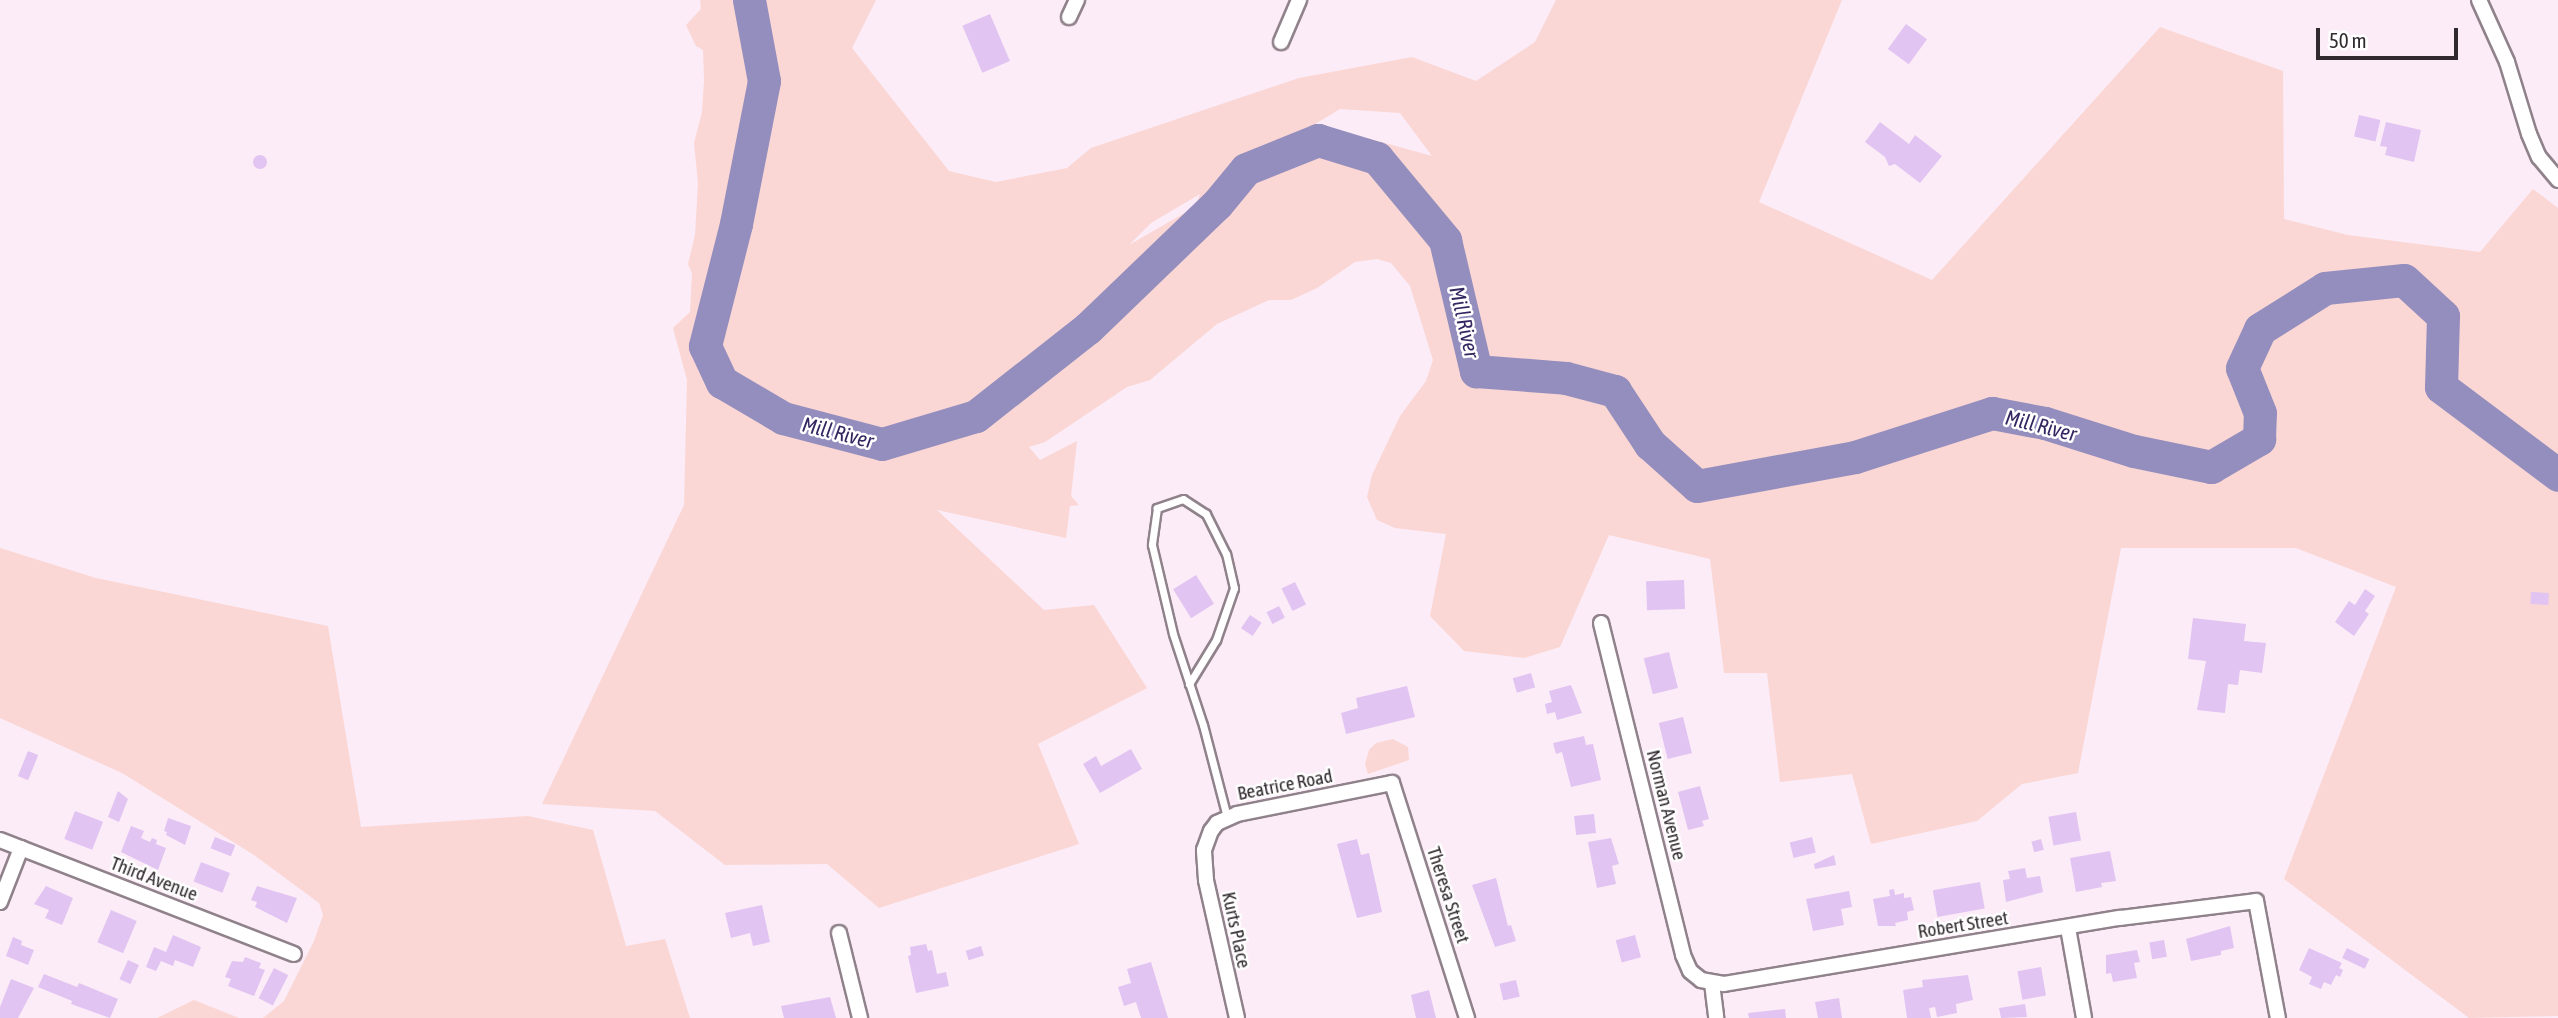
<!DOCTYPE html>
<html>
<head>
<meta charset="utf-8">
<style>
	body { margin:0 }
	#map { position:relative; width:2558px; height:1018px; overflow:hidden; background:#fcecf7; font-family:"Asap Condensed",sans-serif }
	div>[style] { position:absolute }
	[style*='--x'] { left:calc(var(--x)*1px); top:calc(var(--y)*1px); width:calc(var(--w)*1px); rotate:calc(var(--a)*1deg) }
	.green>* { inset:0; background:#fad7d4 }
	.river>* { height:33px; margin:-16.5px; padding:0 16.5px; transform-origin:16.5px; border-radius:16.5px; background:#948ebe }
	.building>* { inset:0; background:#e1c4f2; transform-origin:0 0 }
	.round { border-radius:50% }
	.roads { filter:drop-shadow(2px 0 #90828b) drop-shadow(-2px 0 #90828b) drop-shadow(0 2px #90828b) drop-shadow(0 -2px #90828b) }
	.lane>* { height:7px; margin:-3.5px; padding:0 3.5px; transform-origin:3.5px; border-radius:3.5px; background:#fff }
	.street>* { height:14px; margin:-7px; padding:0 7px; transform-origin:7px; border-radius:7px; background:#fff }
	span { translate:-50% -50%; white-space:nowrap; text-align:center; line-height:1.15; -webkit-text-stroke:5px #fff; paint-order:stroke }
	.street-label { font-size:19px; color:#302a2e }
	.water-label { font-size:21px; color:#342761; font-style:italic }
	.scale { position:absolute; left:2316px; top:28px; width:142px; height:32px; box-sizing:border-box; border:4px solid #302a2e; border-top:0; padding-left:9px; font-size:21px; line-height:24px; white-space:nowrap; color:#302a2e; -webkit-text-stroke:5px #fff; paint-order:stroke }
</style>
</head>
<body>
<div id="map">
	<div class="green">
		<i style="clip-path:polygon(evenodd,700px 0,876px 0,852px 48px,949px 171px,996px 182px,1067px 168px,1091px 148px,1299px 78px,1412px 57px,1476px 81px,1535px 42px,1556px 0,1842px 0,1759px 202px,1932px 280px,2160px 27px,2283px 71px,2284px 219px,2348px 235px,2480px 252px,2533px 189px,2558px 208px,2558px 1016px,2469px 1018px,2284px 879px,2396px 587px,2296px 548px,2121px 548px,2078px 773px,2022px 784px,1977px 821px,1871px 844px,1852px 774px,1780px 782px,1767px 673px,1724px 673px,1710px 559px,1609px 535px,1560px 647px,1524px 658px,1464px 651px,1430px 616px,1446px 534px,1395px 528px,1377px 520px,1367px 497px,1372px 475px,1400px 416px,1426px 381px,1433px 360px,1410px 286px,1391px 263px,1377px 259px,1355px 262px,1317px 288px,1291px 300px,1269px 300px,1217px 324px,1150px 380px,1127px 387px,1045px 442px,1029px 447px,1040px 460px,1077px 441px,1071px 496px,1079px 505px,1070px 506px,1066px 538px,937px 510px,1044px 610px,1094px 605px,1147px 688px,1038px 744px,1079px 844px,879px 908px,827px 864px,725px 865px,655px 811px,542px 804px,684px 505px,687px 380px,673px 328px,690px 312px,692px 273px,688px 264px,695px 235px,698px 183px,694px 143px,702px 112px,704px 80px,703px 50px,696px 46px,686px 25px,701px 9px,700px 0,1340px 109px,1400px 113px,1432px 156px,1367px 138px,1337px 145px,1277px 147px,1340px 109px,700px 0,1200px 194px,1195px 207px,1129px 245px,1151px 223px,1200px 194px)"></i>
		<i style="clip-path:polygon(0 548px,96px 578px,328px 626px,361px 827px,528px 816px,593px 830px,626px 946px,665px 939px,690px 1018px,263px 1018px,284px 1001px,314px 941px,323px 915px,319px 903px,254px 855px,122px 773px,0 718px)"></i>
		<i style="clip-path:polygon(1393px 739px,1408px 747px,1409px 760px,1368px 774px,1365px 764px,1369px 750px,1376px 743px)"></i>
		<i style="clip-path:polygon(194px 1000px,239px 1018px,157px 1018px)"></i>
	</div>
	<div class="river">
		<i style="--x:749;--y:0;--w:82;--a:79.5"></i>
		<i style="--x:764;--y:81;--w:146;--a:101.1"></i>
		<i style="--x:736;--y:224;--w:126;--a:104.3"></i>
		<i style="--x:705;--y:346;--w:40;--a:65"></i>
		<i style="--x:722;--y:382;--w:71;--a:30.5"></i>
		<i style="--x:783;--y:418;--w:102;--a:14.7"></i>
		<i style="--x:882;--y:444;--w:98;--a:-16.6"></i>
		<i style="--x:976;--y:416;--w:142;--a:-38.2"></i>
		<i style="--x:1088;--y:328;--w:179;--a:-43.9"></i>
		<i style="--x:1217;--y:204;--w:45;--a:-50.4"></i>
		<i style="--x:1246;--y:169;--w:78;--a:-21.9"></i>
		<i style="--x:1318;--y:140;--w:62;--a:17"></i>
		<i style="--x:1377;--y:158;--w:107;--a:50.3"></i>
		<i style="--x:1445;--y:240;--w:135;--a:76.7"></i>
		<i style="--x:1476;--y:371;--w:90;--a:4.4"></i>
		<i style="--x:1566;--y:378;--w:51;--a:14.9"></i>
		<i style="--x:1615;--y:391;--w:64;--a:56.6"></i>
		<i style="--x:1650;--y:444;--w:63;--a:41.8"></i>
		<i style="--x:1697;--y:486;--w:161;--a:-10.4"></i>
		<i style="--x:1855;--y:457;--w:144;--a:-17.8"></i>
		<i style="--x:1992;--y:413;--w:54;--a:10.7"></i>
		<i style="--x:2045;--y:423;--w:93;--a:17.5"></i>
		<i style="--x:2134;--y:451;--w:79;--a:11.7"></i>
		<i style="--x:2211;--y:467;--w:56;--a:-30.3"></i>
		<i style="--x:2259;--y:439;--w:26;--a:-88"></i>
		<i style="--x:2260;--y:413;--w:48;--a:-111.8"></i>
		<i style="--x:2242;--y:368;--w:43;--a:-65.2"></i>
		<i style="--x:2260;--y:329;--w:77;--a:-32.2"></i>
		<i style="--x:2325;--y:288;--w:79;--a:-5.8"></i>
		<i style="--x:2404;--y:280;--w:53;--a:42.7"></i>
		<i style="--x:2443;--y:316;--w:71;--a:91.6"></i>
		<i style="--x:2441;--y:387;--w:146;--a:36.9"></i>
	</div>
	<div class="building">
		<i style="left:990px;top:14px;width:51px;height:30px;rotate:67deg"></i>
		<i style="left:1906px;top:24px;width:26px;height:31px;rotate:36deg"></i>
		<i style="left:2359px;top:115px;width:22px;height:22px;rotate:13deg"></i>
		<i style="clip-path:polygon(1880px 122px,1909px 144px,1915px 135px,1942px 156px,1920px 183px,1895px 164px,1889px 166px,1885px 157px,1865px 142px)"></i>
		<i style="clip-path:polygon(2386px 122px,2421px 130px,2414px 162px,2385px 155px,2387px 147px,2380px 146px)"></i>
		<i class="round" style="left:253px;top:155px;width:14px;height:14px"></i>
		<i style="left:1196px;top:575px;width:34px;height:27px;rotate:58deg"></i>
		<i style="left:1684px;top:580px;width:29px;height:38px;rotate:88deg"></i>
		<i style="left:1295px;top:582px;width:25px;height:15px;rotate:64deg"></i>
		<i style="clip-path:polygon(2365px 589px,2375px 596px,2365px 611px,2369px 614px,2354px 636px,2335px 622px,2349px 601px,2355px 605px)"></i>
		<i style="left:2531px;top:592px;width:18px;height:12px;rotate:3deg"></i>
		<i style="left:1279px;top:606px;width:13px;height:14px;rotate:63deg"></i>
		<i style="left:1250px;top:615px;width:14px;height:16px;rotate:34deg"></i>
		<i style="clip-path:polygon(2193px 618px,2246px 624px,2244px 641px,2266px 643px,2262px 673px,2240px 670px,2238px 685px,2228px 684px,2225px 713px,2197px 710px,2206px 661px,2188px 659px)"></i>
		<i style="left:1669px;top:652px;width:37px;height:26px;rotate:76deg"></i>
		<i style="left:1531px;top:673px;width:15px;height:19px;rotate:74deg"></i>
		<i style="clip-path:polygon(1571px 685px,1582px 713px,1557px 720px,1555px 712px,1547px 714px,1545px 704px,1552px 702px,1549px 691px)"></i>
		<i style="clip-path:polygon(1407px 686px,1415px 717px,1346px 734px,1341px 713px,1358px 708px,1356px 698px)"></i>
		<i style="left:1683px;top:717px;width:37px;height:25px;rotate:76deg"></i>
		<i style="clip-path:polygon(1584px 736px,1586px 745px,1593px 744px,1601px 780px,1571px 787px,1562px 752px,1556px 754px,1553px 743px)"></i>
		<i style="clip-path:polygon(1131px 749px,1142px 769px,1100px 793px,1083px 764px,1096px 756px,1101px 766px)"></i>
		<i style="left:28px;top:751px;width:11px;height:27px;rotate:22deg"></i>
		<i style="clip-path:polygon(1700px 786px,1709px 819px,1702px 821px,1704px 826px,1688px 830px,1678px 792px)"></i>
		<i style="clip-path:polygon(118px 791px,128px 799px,119px 822px,108px 817px)"></i>
		<i style="left:75px;top:811px;width:30px;height:30px;rotate:21deg"></i>
		<i style="left:2076px;top:812px;width:29px;height:28px;rotate:80deg"></i>
		<i style="left:1594px;top:814px;width:19px;height:20px;rotate:84deg"></i>
		<i style="clip-path:polygon(168px 818px,191px 826px,185px 845px,166px 835px,167px 832px,164px 831px)"></i>
		<i style="clip-path:polygon(131px 826px,144px 831px,141px 838px,150px 842px,152px 838px,157px 840px,156px 844px,166px 848px,158px 870px,121px 852px)"></i>
		<i style="left:215px;top:837px;width:22px;height:12px;rotate:22deg"></i>
		<i style="left:1812px;top:837px;width:16px;height:23px;rotate:76deg"></i>
		<i style="clip-path:polygon(1611px 838px,1619px 864px,1612px 866px,1616px 884px,1597px 888px,1588px 842px)"></i>
		<i style="clip-path:polygon(1357px 839px,1361px 855px,1369px 853px,1382px 912px,1357px 918px,1337px 844px)"></i>
		<i style="left:2041px;top:839px;width:11px;height:10px;rotate:75deg"></i>
		<i style="clip-path:polygon(2110px 851px,2116px 881px,2101px 883px,2102px 887px,2076px 892px,2070px 858px)"></i>
		<i style="clip-path:polygon(1834px 855px,1836px 865px,1815px 869px,1814px 864px)"></i>
		<i style="left:201px;top:862px;width:31px;height:21px;rotate:21deg"></i>
		<i style="clip-path:polygon(2025px 868px,2027px 878px,2040px 876px,2043px 892px,2006px 902px,2003px 880px,2010px 879px,2008px 871px)"></i>
		<i style="clip-path:polygon(1496px 878px,1508px 926px,1511px 925px,1516px 941px,1495px 947px,1472px 885px)"></i>
		<i style="left:1980px;top:882px;width:27px;height:48px;rotate:80deg"></i>
		<i style="clip-path:polygon(46px 886px,73px 898px,62px 925px,45px 918px,49px 910px,34px 904px)"></i>
		<i style="clip-path:polygon(257px 886px,297px 898px,287px 923px,255px 907px,257px 902px,251px 900px)"></i>
		<i style="clip-path:polygon(1894px 889px,1895px 895px,1904px 893px,1904px 898px,1911px 897px,1914px 910px,1907px 912px,1908px 920px,1895px 923px,1896px 926px,1878px 926px,1873px 899px,1890px 896px,1889px 890px)"></i>
		<i style="clip-path:polygon(1849px 891px,1852px 907px,1841px 909px,1844px 925px,1813px 931px,1806px 899px)"></i>
		<i style="clip-path:polygon(762px 905px,770px 942px,753px 946px,750px 933px,731px 938px,725px 913px)"></i>
		<i style="left:111px;top:910px;width:28px;height:35px;rotate:23deg"></i>
		<i style="clip-path:polygon(2230px 926px,2234px 948px,2221px 951px,2221px 955px,2191px 961px,2186px 939px)"></i>
		<i style="clip-path:polygon(173px 935px,201px 947px,193px 967px,175px 960px,173px 966px,161px 961px,156px 971px,146px 967px,154px 947px,166px 952px)"></i>
		<i style="left:1635px;top:935px;width:23px;height:20px;rotate:75deg"></i>
		<i style="clip-path:polygon(13px 937px,22px 941px,21px 945px,34px 950px,28px 965px,6px 956px)"></i>
		<i style="left:2164px;top:940px;width:17px;height:15px;rotate:80deg"></i>
		<i style="clip-path:polygon(926px 944px,928px 951px,932px 950px,937px 974px,946px 972px,949px 986px,916px 993px,908px 956px,911px 955px,910px 947px)"></i>
		<i style="left:981px;top:946px;width:10px;height:16px;rotate:73deg"></i>
		<i style="clip-path:polygon(2309px 948px,2342px 963px,2339px 968px,2343px 970px,2340px 977px,2336px 975px,2331px 985px,2324px 982px,2321px 989px,2309px 984px,2312px 977px,2299px 970px)"></i>
		<i style="left:2347px;top:948px;width:25px;height:11px;rotate:26deg"></i>
		<i style="clip-path:polygon(2137px 950px,2140px 962px,2134px 963px,2137px 978px,2113px 982px,2111px 973px,2106px 974px,2106px 955px)"></i>
		<i style="clip-path:polygon(245px 957px,261px 963px,259px 968px,265px 970px,254px 996px,228px 986px,231px 979px,225px 977px,232px 961px,243px 962px)"></i>
		<i style="left:128px;top:960px;width:12px;height:21px;rotate:24deg"></i>
		<i style="clip-path:polygon(1151px 962px,1168px 1018px,1141px 1018px,1136px 1002px,1124px 1006px,1118px 987px,1131px 983px,1127px 969px)"></i>
		<i style="left:2041px;top:967px;width:29px;height:24px;rotate:80deg"></i>
		<i style="left:274px;top:968px;width:16px;height:34px;rotate:27deg"></i>
		<i style="clip-path:polygon(44px 974px,77px 987px,79px 983px,118px 999px,110px 1018px,71px 1004px,72px 1001px,38px 987px)"></i>
		<i style="clip-path:polygon(1968px 975px,1973px 1000px,1956px 1004px,1957px 1013px,1937px 1017px,1935px 1007px,1929px 1008px,1931px 1018px,1907px 1018px,1903px 990px,1923px 987px,1922px 980px)"></i>
		<i style="clip-path:polygon(11px 979px,34px 988px,18px 1018px,0 1018px,0 1007px)"></i>
		<i style="left:1516px;top:980px;width:17px;height:17px;rotate:77deg"></i>
		<i style="clip-path:polygon(1429px 990px,1436px 1018px,1416px 1018px,1411px 995px)"></i>
		<i style="clip-path:polygon(830px 997px,836px 1018px,784px 1018px,781px 1006px)"></i>
		<i style="clip-path:polygon(1839px 998px,1842px 1018px,1818px 1018px,1815px 1002px)"></i>
		<i style="clip-path:polygon(2025px 1004px,2027px 1017px,2001px 1018px,1999px 1008px)"></i>
		<i style="clip-path:polygon(1785px 1009px,1786px 1018px,1749px 1018px,1748px 1013px)"></i>
	</div>
	<div class="roads">
		<div class="lane">
			<i style="--x:1189;--y:684;--w:52;--a:-58.5"></i>
			<i style="--x:1216;--y:640;--w:55;--a:-70.9"></i>
			<i style="--x:1234;--y:588;--w:35;--a:-103"></i>
			<i style="--x:1226;--y:554;--w:45;--a:-116.6"></i>
			<i style="--x:1206;--y:514;--w:27;--a:-147"></i>
			<i style="--x:1183;--y:499;--w:28;--a:161"></i>
			<i style="--x:1157;--y:508;--w:37;--a:98"></i>
			<i style="--x:1152;--y:545;--w:91;--a:76.7"></i>
			<i style="--x:1173;--y:634;--w:96;--a:71.8"></i>
			<i style="--x:1203;--y:725;--w:95;--a:75.4"></i>
		</div>
		<div class="street">
			<i style="--x:2479;--y:0;--w:68;--a:65.7"></i>
			<i style="--x:2507;--y:62;--w:75;--a:73"></i>
			<i style="--x:2529;--y:134;--w:25;--a:67"></i>
			<i style="--x:2539;--y:157;--w:30;--a:50"></i>
			<i style="--x:1069;--y:17;--w:19;--a:-65"></i>
			<i style="--x:1281;--y:42;--w:46;--a:-66.8"></i>
			<i style="--x:1601;--y:623;--w:342;--a:76.1"></i>
			<i style="--x:1683;--y:955;--w:17;--a:66"></i>
			<i style="--x:1690;--y:971;--w:14;--a:39"></i>
			<i style="--x:1701;--y:980;--w:23;--a:10"></i>
			<i style="--x:1724;--y:984;--w:401;--a:-9.5"></i>
			<i style="--x:2120;--y:918;--w:137;--a:-7.1"></i>
			<i style="--x:2256;--y:901;--w:119;--a:79.4"></i>
			<i style="--x:0;--y:840;--w:315;--a:21.2"></i>
			<i style="--x:0;--y:902;--w:58;--a:-68.7"></i>
			<i style="--x:2068;--y:928;--w:91;--a:79.9"></i>
			<i style="--x:839;--y:933;--w:88;--a:76.1"></i>
			<i style="--x:1712;--y:983;--w:35;--a:83"></i>
			<i style="--x:1237;--y:1018;--w:141;--a:-102.7"></i>
			<i style="--x:1206;--y:880;--w:30;--a:-94"></i>
			<i style="--x:1204;--y:850;--w:20;--a:-70"></i>
			<i style="--x:1211;--y:831;--w:10;--a:-53"></i>
			<i style="--x:1217;--y:823;--w:22;--a:-24"></i>
			<i style="--x:1237;--y:814;--w:158;--a:-11.3"></i>
			<i style="--x:1392;--y:783;--w:247;--a:72.3"></i>
		</div>
	</div>
	<div class="street-label">
		<span style="left:1285px;top:785px;rotate:-11deg">Beatrice Road</span>
		<span style="left:1666px;top:805px;rotate:76deg">Norman Avenue</span>
		<span style="left:154px;top:879px;rotate:21deg">Third Avenue</span>
		<span style="left:1448px;top:895px;rotate:72deg">Theresa Street</span>
		<span style="left:1963px;top:925px;rotate:-9deg">Robert Street</span>
		<span style="left:1236px;top:930px;rotate:78deg">Kurts Place</span>
	</div>
	<div class="water-label">
		<span style="left:1465px;top:322px;rotate:77deg">Mill River</span>
		<span style="left:2041px;top:425px;rotate:14deg">Mill River</span>
		<span style="left:838px;top:432px;rotate:14deg">Mill River</span>
	</div>
	<div class="scale">50 m</div>
</div>
</body>
</html>
